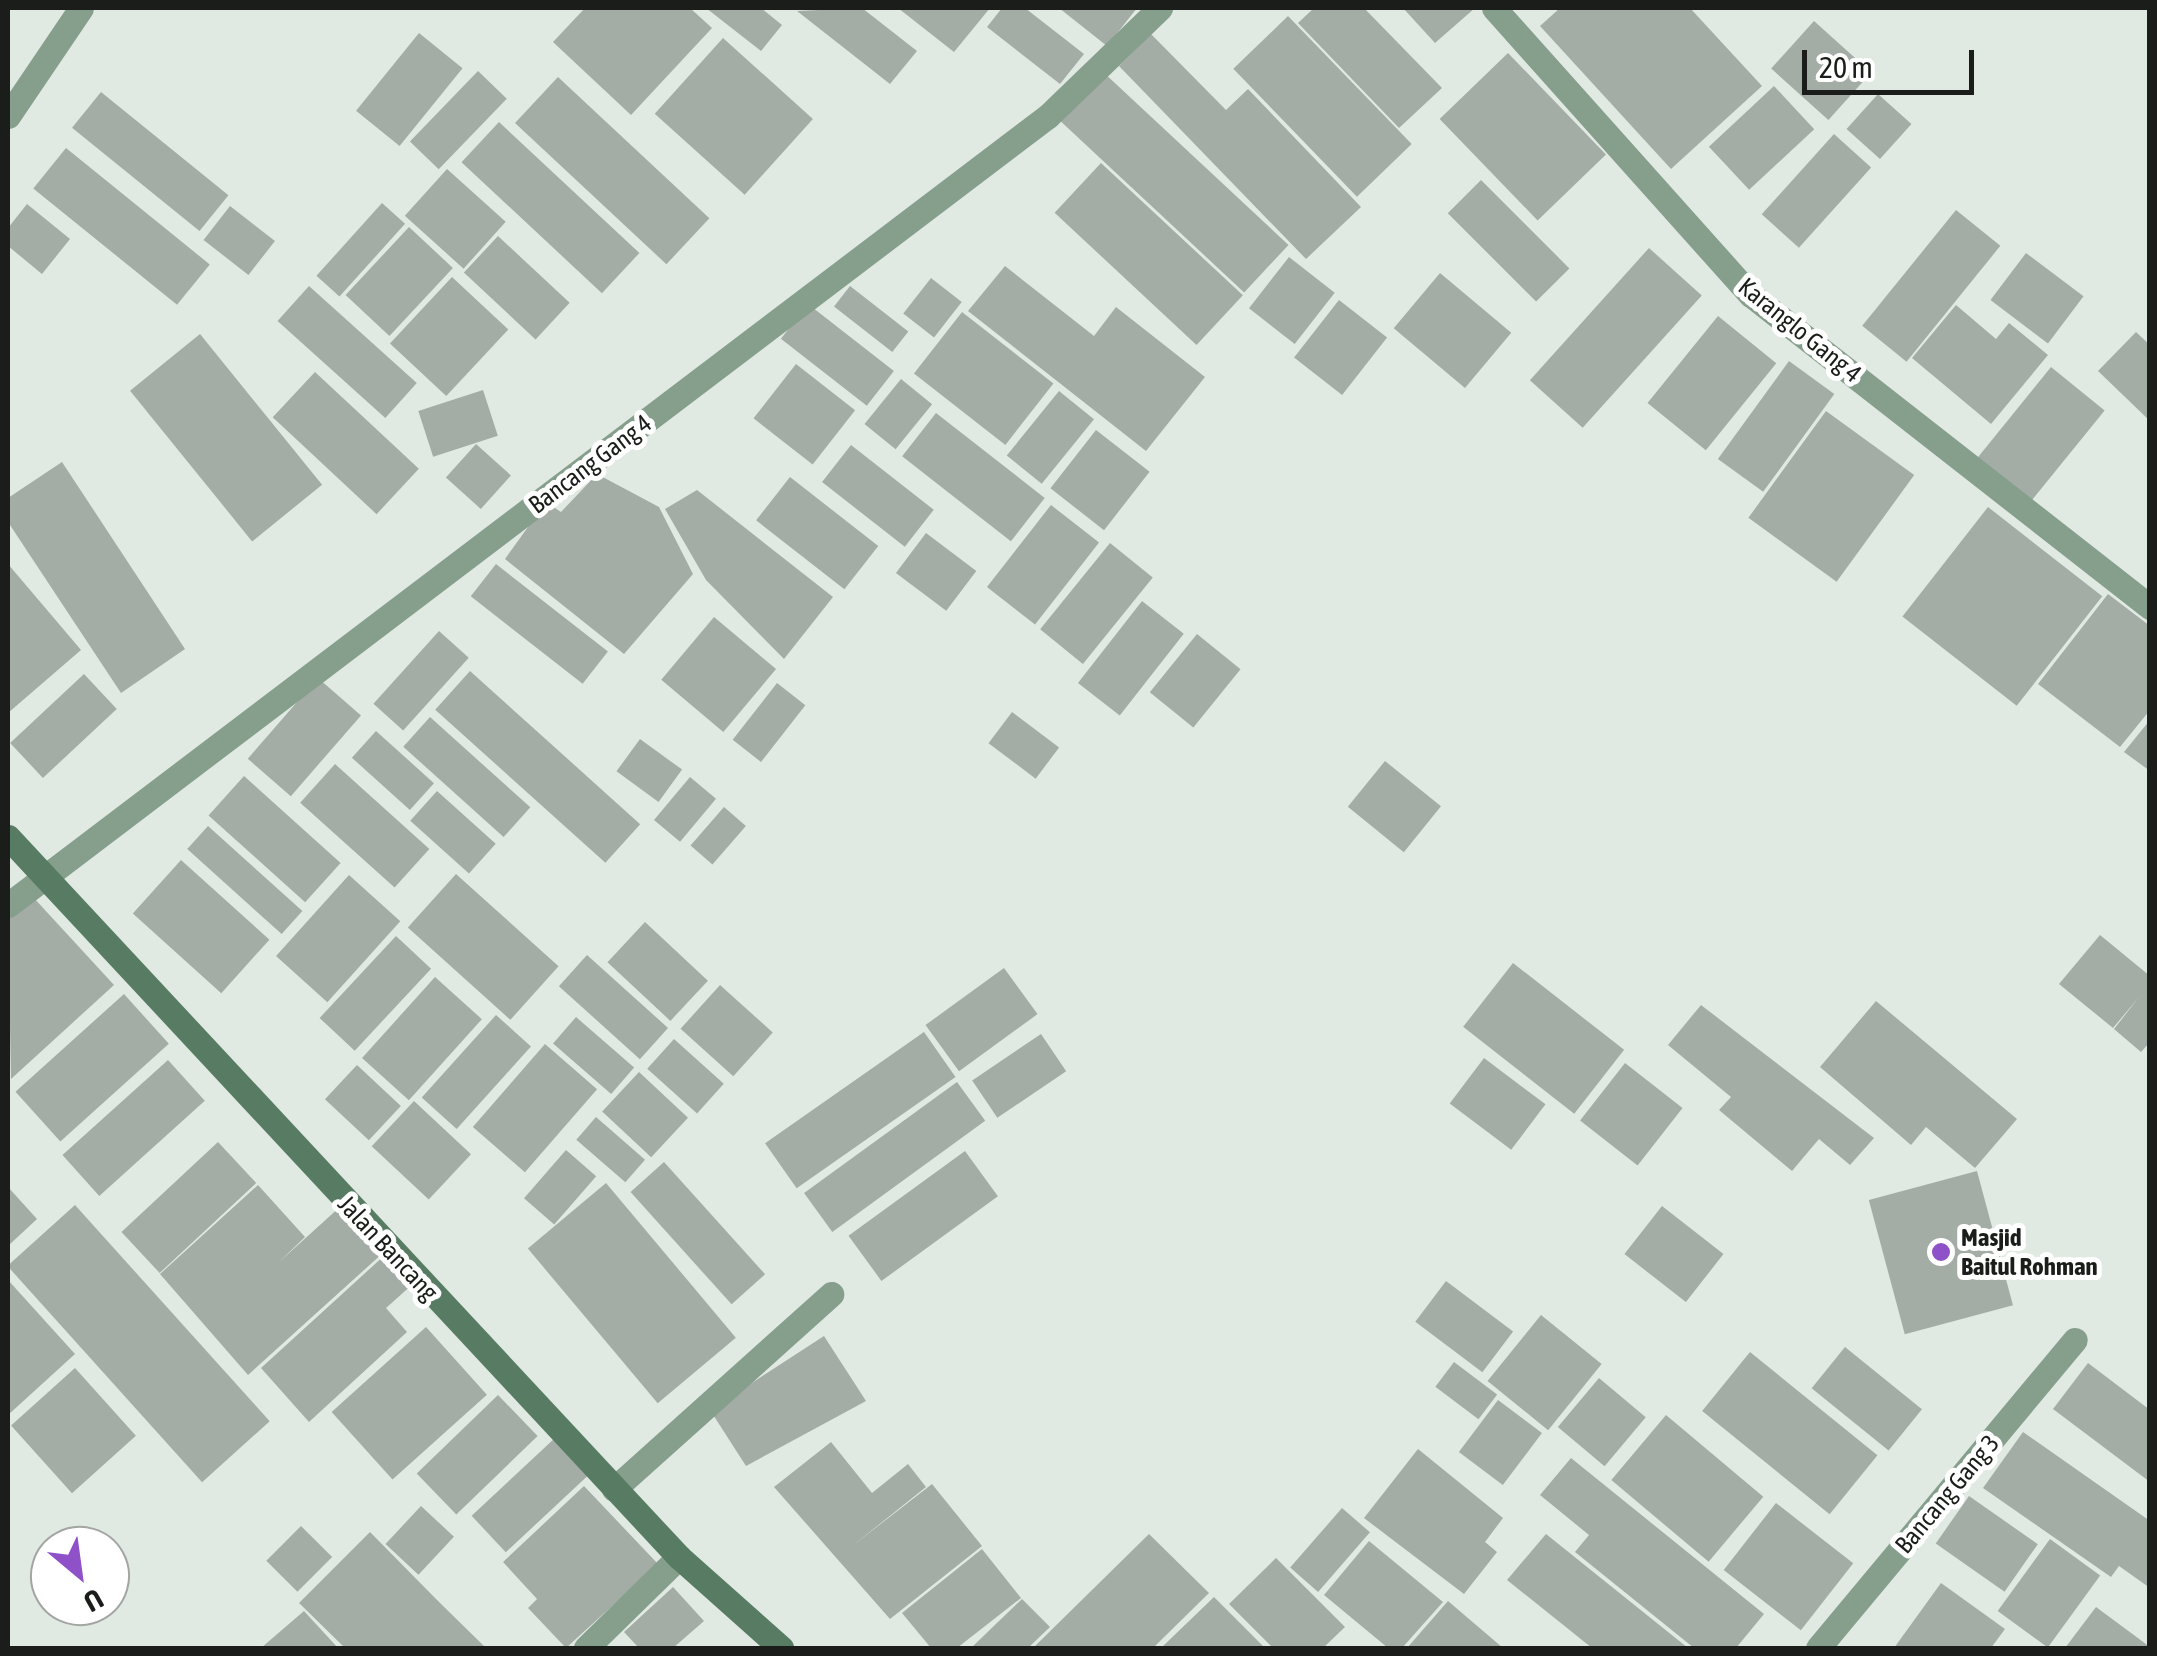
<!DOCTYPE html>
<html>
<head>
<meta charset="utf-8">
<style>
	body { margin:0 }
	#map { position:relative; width:2157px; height:1656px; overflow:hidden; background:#e0e9e2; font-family:"Asap Condensed",sans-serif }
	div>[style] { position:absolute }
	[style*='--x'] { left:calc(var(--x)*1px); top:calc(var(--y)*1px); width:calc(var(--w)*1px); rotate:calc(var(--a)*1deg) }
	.building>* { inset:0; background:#a4aca6; transform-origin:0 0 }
	.street>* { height:25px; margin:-12.5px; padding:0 12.5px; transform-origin:12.5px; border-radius:12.5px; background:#869f8d }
	.secondary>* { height:25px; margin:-12.5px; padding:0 12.5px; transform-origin:12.5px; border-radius:12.5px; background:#577c63 }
	.dots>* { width:28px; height:28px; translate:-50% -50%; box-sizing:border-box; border:5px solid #fff; border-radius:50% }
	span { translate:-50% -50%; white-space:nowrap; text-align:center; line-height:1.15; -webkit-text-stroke:10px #fff; paint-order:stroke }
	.street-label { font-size:25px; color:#1a1d1a }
	.poi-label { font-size:25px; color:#1a1d1a; font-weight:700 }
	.left { translate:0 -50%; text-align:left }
	.frame { position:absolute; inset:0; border:10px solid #1a1d1a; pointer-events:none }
	.north { position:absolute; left:30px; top:1526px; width:100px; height:100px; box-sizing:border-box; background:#fff; border:2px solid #a3a5a3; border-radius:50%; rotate:151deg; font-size:28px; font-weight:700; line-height:40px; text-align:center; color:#1a1d1a }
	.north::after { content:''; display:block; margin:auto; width:35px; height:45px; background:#8e51c8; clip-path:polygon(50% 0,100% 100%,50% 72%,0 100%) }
	.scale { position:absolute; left:1802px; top:50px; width:172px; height:45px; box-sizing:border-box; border:5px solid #1a1d1a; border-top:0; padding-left:12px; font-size:30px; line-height:35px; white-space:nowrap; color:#1a1d1a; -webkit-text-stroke:8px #fff; paint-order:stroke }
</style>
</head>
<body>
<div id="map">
	<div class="building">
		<i style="clip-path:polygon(585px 8px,690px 8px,712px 28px,631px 115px,553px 42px)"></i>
		<i style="clip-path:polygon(706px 8px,761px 8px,782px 25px,761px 51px)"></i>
		<i style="clip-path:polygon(862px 8px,917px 51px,890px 84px,797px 11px)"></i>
		<i style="clip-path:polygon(898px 8px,990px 8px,954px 52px)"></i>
		<i style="clip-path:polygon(1002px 8px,1025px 8px,1084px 54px,1060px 84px,987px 27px)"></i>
		<i style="clip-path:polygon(1059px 8px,1137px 8px,1107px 46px)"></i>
		<i style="clip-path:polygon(1314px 8px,1364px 8px,1442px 88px,1399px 128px,1298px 23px)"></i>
		<i style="clip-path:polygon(1403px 8px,1475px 8px,1435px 43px)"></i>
		<i style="clip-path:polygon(1560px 8px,1690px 8px,1762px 86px,1671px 169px,1540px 26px)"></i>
		<i style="left:1288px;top:16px;width:178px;height:76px;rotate:46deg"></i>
		<i style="left:1814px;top:21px;width:77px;height:64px;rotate:42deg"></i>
		<i style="left:419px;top:33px;width:56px;height:100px;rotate:39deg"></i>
		<i style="clip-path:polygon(1151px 34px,1226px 110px,1248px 89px,1361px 207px,1306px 259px,1119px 66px)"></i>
		<i style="left:723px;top:38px;width:121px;height:102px;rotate:42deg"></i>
		<i style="left:1508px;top:53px;width:141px;height:95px;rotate:46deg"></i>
		<i style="left:478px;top:71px;width:40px;height:98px;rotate:44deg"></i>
		<i style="left:1102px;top:71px;width:255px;height:65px;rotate:43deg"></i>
		<i style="left:558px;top:77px;width:207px;height:63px;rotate:43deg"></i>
		<i style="left:1774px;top:86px;width:59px;height:89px;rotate:47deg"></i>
		<i style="left:101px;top:92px;width:164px;height:46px;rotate:39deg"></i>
		<i style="left:1878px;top:94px;width:45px;height:47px;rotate:42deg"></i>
		<i style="left:499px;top:122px;width:192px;height:55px;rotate:43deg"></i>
		<i style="left:1834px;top:134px;width:50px;height:108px;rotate:42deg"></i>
		<i style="left:66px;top:148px;width:185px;height:52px;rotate:39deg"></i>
		<i style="left:1101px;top:163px;width:194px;height:68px;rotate:43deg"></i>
		<i style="left:447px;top:169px;width:79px;height:63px;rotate:42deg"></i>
		<i style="left:1481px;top:180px;width:125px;height:47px;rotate:45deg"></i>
		<i style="left:382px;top:203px;width:31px;height:98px;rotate:42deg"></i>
		<i style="clip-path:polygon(27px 204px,70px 239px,42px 274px,8px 246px,8px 228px)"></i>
		<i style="left:230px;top:206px;width:57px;height:43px;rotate:38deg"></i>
		<i style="left:1956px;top:210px;width:57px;height:149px;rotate:39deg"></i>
		<i style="left:409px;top:227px;width:60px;height:93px;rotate:43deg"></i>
		<i style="left:498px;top:236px;width:98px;height:50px;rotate:43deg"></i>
		<i style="left:1649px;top:248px;width:71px;height:178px;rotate:42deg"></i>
		<i style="left:2026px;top:253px;width:72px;height:59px;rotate:37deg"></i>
		<i style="left:1289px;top:257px;width:58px;height:65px;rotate:38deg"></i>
		<i style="clip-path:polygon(1005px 266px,1094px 336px,1116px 307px,1205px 377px,1146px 451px,968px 311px)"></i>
		<i style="left:1440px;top:273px;width:93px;height:72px;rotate:40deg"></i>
		<i style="left:452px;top:277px;width:77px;height:91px;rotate:43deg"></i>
		<i style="left:931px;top:278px;width:39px;height:45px;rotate:38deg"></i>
		<i style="left:309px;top:286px;width:145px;height:47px;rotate:42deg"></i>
		<i style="left:850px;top:286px;width:74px;height:26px;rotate:38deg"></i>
		<i style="left:1339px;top:300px;width:61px;height:73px;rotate:38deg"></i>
		<i style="left:808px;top:304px;width:109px;height:44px;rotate:38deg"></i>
		<i style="clip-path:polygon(1956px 305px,1996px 339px,2009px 323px,2048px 355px,1991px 424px,1912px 358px)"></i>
		<i style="left:962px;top:312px;width:116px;height:78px;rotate:38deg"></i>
		<i style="left:1718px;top:316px;width:75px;height:112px;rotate:39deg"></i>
		<i style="clip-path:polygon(2136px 332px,2150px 345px,2150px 421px,2098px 371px)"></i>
		<i style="left:200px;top:334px;width:194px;height:90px;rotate:51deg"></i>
		<i style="left:1789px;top:361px;width:56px;height:121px;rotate:36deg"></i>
		<i style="left:796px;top:364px;width:75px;height:69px;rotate:38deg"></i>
		<i style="left:2051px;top:367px;width:69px;height:117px;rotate:39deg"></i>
		<i style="left:315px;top:372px;width:142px;height:62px;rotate:43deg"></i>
		<i style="left:901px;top:379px;width:40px;height:58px;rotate:39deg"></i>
		<i style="left:483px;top:390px;width:48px;height:68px;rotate:72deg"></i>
		<i style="left:1059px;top:391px;width:45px;height:83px;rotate:39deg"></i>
		<i style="left:1826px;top:411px;width:109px;height:132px;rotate:36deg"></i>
		<i style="left:936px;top:413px;width:138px;height:55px;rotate:38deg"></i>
		<i style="left:1096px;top:430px;width:68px;height:74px;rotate:38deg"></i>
		<i style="left:476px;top:444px;width:47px;height:45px;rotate:42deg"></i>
		<i style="left:851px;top:445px;width:105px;height:47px;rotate:38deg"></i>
		<i style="clip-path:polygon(62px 462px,185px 649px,121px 693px,8px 522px,8px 498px)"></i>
		<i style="clip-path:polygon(597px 474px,659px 507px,693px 574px,624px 654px,505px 559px,546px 502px,561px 512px)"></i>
		<i style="left:790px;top:477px;width:112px;height:55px;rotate:38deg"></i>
		<i style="clip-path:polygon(697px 490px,833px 597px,784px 659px,706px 580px,665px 509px)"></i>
		<i style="left:1051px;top:505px;width:61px;height:104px;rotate:38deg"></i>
		<i style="left:1988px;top:507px;width:145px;height:139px;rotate:38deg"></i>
		<i style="left:926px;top:533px;width:63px;height:50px;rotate:37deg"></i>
		<i style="left:1110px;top:543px;width:55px;height:111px;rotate:39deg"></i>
		<i style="clip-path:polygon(8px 564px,81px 650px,8px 713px)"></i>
		<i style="left:496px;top:564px;width:142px;height:41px;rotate:38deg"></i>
		<i style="clip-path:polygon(2108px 594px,2150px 626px,2150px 710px,2120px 747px,2038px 684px)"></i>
		<i style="left:1142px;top:601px;width:53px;height:104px;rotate:38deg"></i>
		<i style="left:714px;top:617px;width:81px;height:82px;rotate:40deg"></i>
		<i style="left:439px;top:631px;width:40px;height:98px;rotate:42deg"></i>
		<i style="left:1197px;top:634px;width:56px;height:75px;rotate:39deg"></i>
		<i style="left:470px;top:671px;width:229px;height:52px;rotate:42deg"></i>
		<i style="left:84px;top:674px;width:48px;height:101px;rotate:47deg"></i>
		<i style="left:318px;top:678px;width:57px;height:107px;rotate:41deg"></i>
		<i style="left:777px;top:683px;width:36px;height:72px;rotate:38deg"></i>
		<i style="left:1012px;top:712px;width:59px;height:39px;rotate:37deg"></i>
		<i style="left:430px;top:717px;width:135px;height:40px;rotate:42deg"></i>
		<i style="clip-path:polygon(2150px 720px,2150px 771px,2124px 752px)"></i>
		<i style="left:376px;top:731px;width:78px;height:36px;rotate:42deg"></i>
		<i style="left:640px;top:739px;width:52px;height:40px;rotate:36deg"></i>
		<i style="left:1385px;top:761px;width:72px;height:59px;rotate:39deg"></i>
		<i style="left:335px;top:764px;width:127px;height:52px;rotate:42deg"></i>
		<i style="left:244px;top:776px;width:130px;height:53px;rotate:42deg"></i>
		<i style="left:690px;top:777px;width:34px;height:56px;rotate:40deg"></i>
		<i style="left:437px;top:791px;width:79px;height:40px;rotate:42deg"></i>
		<i style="left:724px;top:807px;width:29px;height:51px;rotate:41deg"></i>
		<i style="left:208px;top:826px;width:127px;height:31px;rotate:42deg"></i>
		<i style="left:181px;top:860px;width:119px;height:72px;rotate:42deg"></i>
		<i style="left:456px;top:874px;width:138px;height:72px;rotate:42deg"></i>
		<i style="left:349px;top:875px;width:69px;height:109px;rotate:42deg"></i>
		<i style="clip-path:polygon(33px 897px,114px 985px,11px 1079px,8px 920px)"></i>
		<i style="left:645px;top:922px;width:86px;height:55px;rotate:43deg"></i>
		<i style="clip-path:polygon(2100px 935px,2150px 976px,2150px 1042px,2141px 1052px,2114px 1029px,2139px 997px,2113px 1028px,2059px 984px)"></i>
		<i style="left:396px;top:936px;width:48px;height:112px;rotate:43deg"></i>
		<i style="left:587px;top:955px;width:109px;height:42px;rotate:42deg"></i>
		<i style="left:1513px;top:963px;width:141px;height:81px;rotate:38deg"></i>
		<i style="left:1004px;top:968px;width:57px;height:97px;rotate:54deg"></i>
		<i style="left:435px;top:977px;width:63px;height:109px;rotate:42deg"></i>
		<i style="left:720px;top:985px;width:71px;height:59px;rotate:42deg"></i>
		<i style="left:124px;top:994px;width:67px;height:146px;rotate:48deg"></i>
		<i style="clip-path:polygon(1876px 1001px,2017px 1119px,1975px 1168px,1926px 1127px,1911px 1145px,1820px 1067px)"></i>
		<i style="clip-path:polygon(1701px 1005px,1874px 1138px,1850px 1165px,1819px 1139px,1792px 1171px,1719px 1110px,1731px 1097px,1668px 1045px)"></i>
		<i style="left:496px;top:1015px;width:47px;height:111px;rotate:42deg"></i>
		<i style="left:576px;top:1017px;width:77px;height:35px;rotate:41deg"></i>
		<i style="left:924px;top:1032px;width:55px;height:194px;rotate:55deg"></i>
		<i style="left:1041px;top:1034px;width:45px;height:83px;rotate:56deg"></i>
		<i style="left:674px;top:1039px;width:67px;height:40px;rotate:42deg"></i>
		<i style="left:545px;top:1044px;width:69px;height:110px;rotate:41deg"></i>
		<i style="left:1484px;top:1058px;width:77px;height:57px;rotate:37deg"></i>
		<i style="left:168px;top:1060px;width:55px;height:142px;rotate:48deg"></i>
		<i style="left:1625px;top:1063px;width:73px;height:73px;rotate:38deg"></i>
		<i style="left:357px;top:1065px;width:60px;height:47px;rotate:43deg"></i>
		<i style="left:639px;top:1072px;width:67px;height:54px;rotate:43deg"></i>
		<i style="left:957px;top:1082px;width:48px;height:189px;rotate:54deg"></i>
		<i style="left:414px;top:1101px;width:78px;height:62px;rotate:43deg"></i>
		<i style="left:596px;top:1117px;width:65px;height:30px;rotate:41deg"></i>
		<i style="left:218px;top:1142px;width:56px;height:132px;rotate:47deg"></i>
		<i style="left:566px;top:1150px;width:40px;height:64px;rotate:41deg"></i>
		<i style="left:965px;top:1151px;width:56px;height:144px;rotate:54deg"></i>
		<i style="left:664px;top:1162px;width:151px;height:45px;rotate:48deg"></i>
		<i style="left:1977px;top:1171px;width:139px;height:112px;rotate:75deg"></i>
		<i style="left:606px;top:1183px;width:202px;height:102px;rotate:50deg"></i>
		<i style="clip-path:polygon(258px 1185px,305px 1237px,278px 1263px,342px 1205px,384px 1252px,248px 1375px,160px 1274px)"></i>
		<i style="clip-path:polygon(8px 1187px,37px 1219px,8px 1246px)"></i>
		<i style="left:75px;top:1205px;width:291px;height:91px;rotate:48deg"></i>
		<i style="left:1662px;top:1206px;width:78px;height:61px;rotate:38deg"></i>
		<i style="clip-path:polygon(386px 1254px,414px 1283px,386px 1308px,407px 1332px,309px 1422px,261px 1368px)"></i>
		<i style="clip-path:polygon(8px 1280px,75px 1354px,8px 1415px)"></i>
		<i style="left:1446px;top:1281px;width:84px;height:51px;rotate:37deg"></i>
		<i style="left:1541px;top:1315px;width:78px;height:85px;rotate:39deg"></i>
		<i style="left:426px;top:1327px;width:91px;height:127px;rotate:48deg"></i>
		<i style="clip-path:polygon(824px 1336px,866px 1401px,746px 1466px,710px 1410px)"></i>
		<i style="left:1845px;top:1347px;width:99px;height:53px;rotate:39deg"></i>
		<i style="left:1750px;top:1352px;width:164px;height:76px;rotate:39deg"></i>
		<i style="left:1454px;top:1362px;width:54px;height:31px;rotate:37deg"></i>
		<i style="clip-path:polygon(2088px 1363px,2150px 1410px,2150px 1482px,2053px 1409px)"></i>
		<i style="left:75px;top:1368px;width:91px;height:86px;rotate:48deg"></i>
		<i style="left:1599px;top:1378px;width:61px;height:64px;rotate:40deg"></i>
		<i style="left:498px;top:1395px;width:57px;height:113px;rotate:46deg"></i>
		<i style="left:1498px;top:1400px;width:55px;height:65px;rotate:37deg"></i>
		<i style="left:1666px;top:1415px;width:127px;height:85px;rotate:40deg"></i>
		<i style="clip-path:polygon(2023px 1432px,2150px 1521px,2150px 1588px,2119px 1566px,2111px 1577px,1983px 1488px)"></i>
		<i style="left:555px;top:1438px;width:50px;height:114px;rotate:47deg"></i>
		<i style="clip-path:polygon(831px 1442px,872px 1493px,908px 1464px,926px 1487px,851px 1547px,932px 1484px,982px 1546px,890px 1619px,774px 1487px)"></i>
		<i style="clip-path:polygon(1418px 1449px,1503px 1518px,1485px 1542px,1497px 1552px,1464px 1594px,1364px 1518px)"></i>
		<i style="clip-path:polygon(1571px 1458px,1764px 1614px,1736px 1648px,1694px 1648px,1575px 1552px,1589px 1535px,1540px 1495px)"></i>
		<i style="clip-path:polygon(584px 1486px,658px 1564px,566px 1648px,528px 1608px,537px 1599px,503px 1562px)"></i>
		<i style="left:1969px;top:1496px;width:84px;height:58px;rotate:35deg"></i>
		<i style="left:1776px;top:1503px;width:98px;height:85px;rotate:38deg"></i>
		<i style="left:421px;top:1506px;width:45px;height:52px;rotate:43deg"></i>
		<i style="left:1342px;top:1508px;width:37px;height:79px;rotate:41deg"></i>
		<i style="left:301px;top:1526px;width:44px;height:49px;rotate:45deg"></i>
		<i style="clip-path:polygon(370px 1532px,437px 1600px,486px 1648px,345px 1648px,299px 1603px)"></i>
		<i style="clip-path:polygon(1149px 1534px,1209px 1593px,1153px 1648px,1033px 1648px)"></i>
		<i style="clip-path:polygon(1546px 1534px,1688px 1648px,1592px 1648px,1507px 1580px)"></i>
		<i style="left:2050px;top:1539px;width:62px;height:89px;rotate:36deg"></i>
		<i style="clip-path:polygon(1369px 1541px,1443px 1602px,1402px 1648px,1388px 1648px,1324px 1595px)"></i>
		<i style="clip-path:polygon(982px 1549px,1021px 1598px,957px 1648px,931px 1648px,902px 1613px)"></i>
		<i style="clip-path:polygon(1276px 1558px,1345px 1627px,1323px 1648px,1273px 1648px,1229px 1604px)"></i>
		<i style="clip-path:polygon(1941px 1583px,2005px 1629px,1991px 1648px,1894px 1648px)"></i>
		<i style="clip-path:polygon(673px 1587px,704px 1621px,673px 1648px,639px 1648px,624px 1632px)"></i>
		<i style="clip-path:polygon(1214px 1597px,1265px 1648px,1161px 1648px)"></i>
		<i style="clip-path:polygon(1022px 1599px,1050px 1627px,1028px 1648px,971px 1648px)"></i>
		<i style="clip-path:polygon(1448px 1601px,1503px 1648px,1407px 1648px)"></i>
		<i style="clip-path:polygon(2096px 1607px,2150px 1647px,2150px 1648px,2065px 1648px)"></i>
		<i style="clip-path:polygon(304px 1611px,338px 1648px,261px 1648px)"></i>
	</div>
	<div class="street">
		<i style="--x:1494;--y:8;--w:385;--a:48.2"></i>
		<i style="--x:1751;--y:295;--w:507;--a:38.02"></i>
		<i style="--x:8;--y:116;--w:130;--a:-55.9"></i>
		<i style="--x:8;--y:905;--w:1305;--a:-37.19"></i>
		<i style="--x:1048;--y:116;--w:156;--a:-44"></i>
		<i style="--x:614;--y:1489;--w:292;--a:-41.9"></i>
		<i style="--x:586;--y:1648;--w:130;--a:-44.4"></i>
		<i style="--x:1818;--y:1648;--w:401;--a:-50.2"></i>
	</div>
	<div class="secondary">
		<i style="--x:8;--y:837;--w:984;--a:47.02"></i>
		<i style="--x:679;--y:1557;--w:137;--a:41.7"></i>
	</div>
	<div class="dots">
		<i style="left:1941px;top:1252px;background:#8e51c8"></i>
	</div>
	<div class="street-label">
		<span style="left:1800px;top:330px;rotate:39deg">Karanglo Gang 4</span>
		<span style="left:590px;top:464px;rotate:-37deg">Bancang Gang 4</span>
		<span style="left:388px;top:1248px;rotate:47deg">Jalan Bancang</span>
		<span style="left:1947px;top:1494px;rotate:-50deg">Bancang Gang 3</span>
	</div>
	<div class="poi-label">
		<span class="left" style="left:1961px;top:1252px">Masjid<br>Baitul Rohman</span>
	</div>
	<div class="frame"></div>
	<div class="north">U</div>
	<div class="scale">20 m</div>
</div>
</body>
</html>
